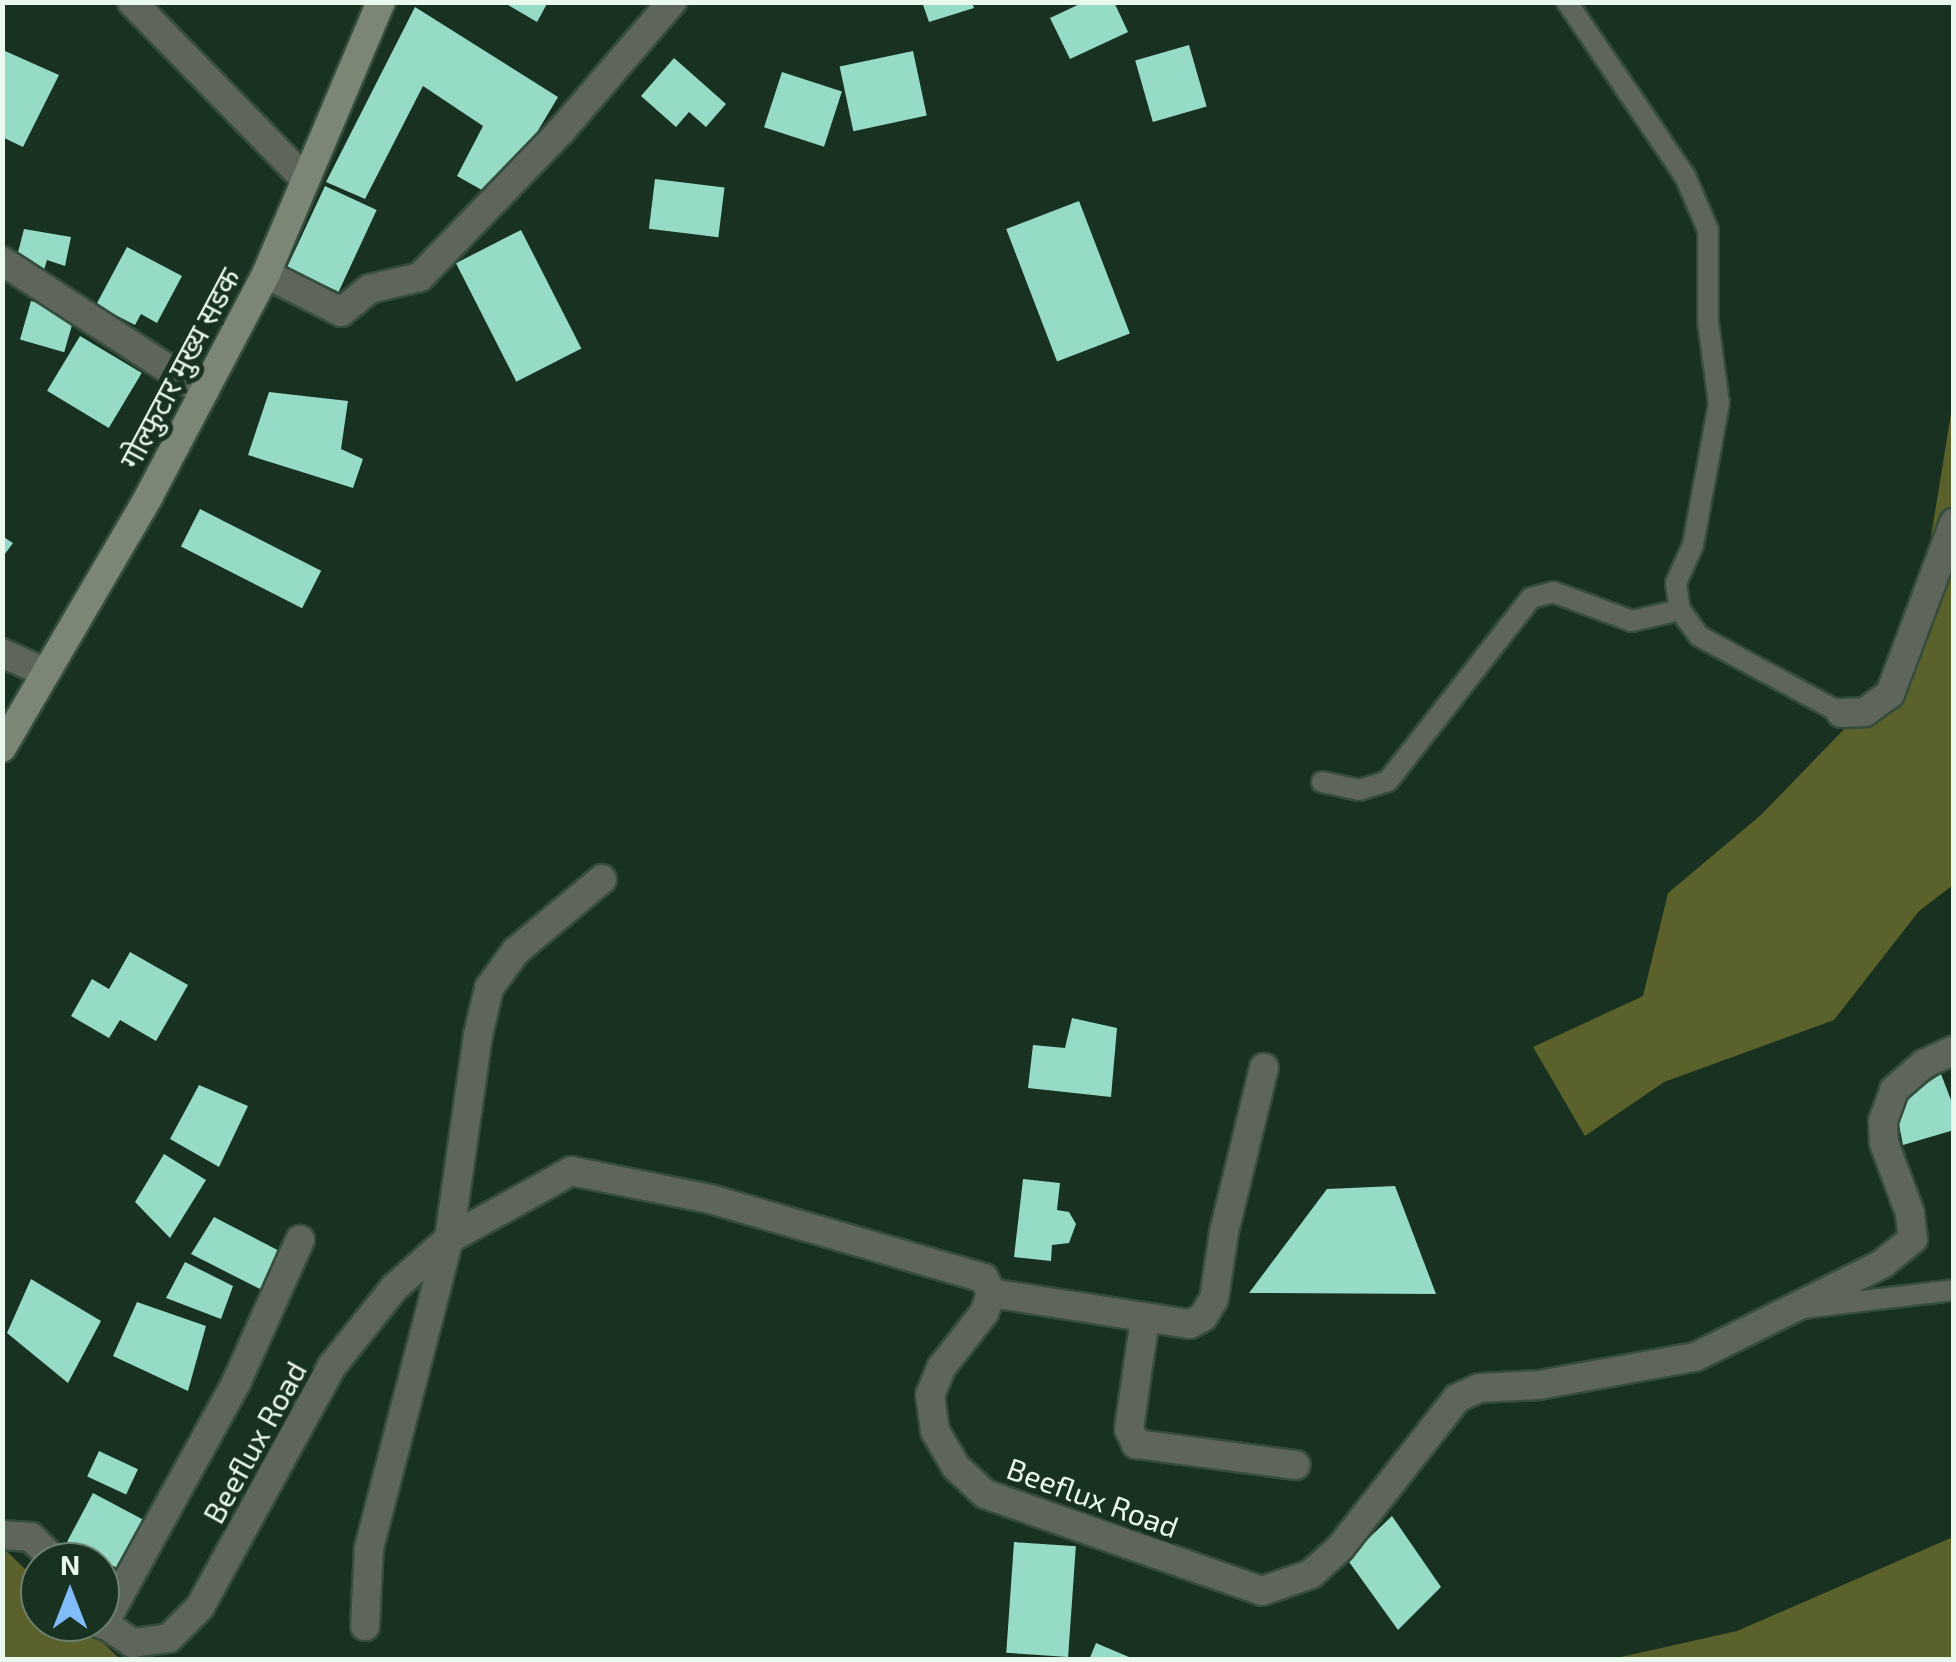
<!DOCTYPE html>
<html>
<head>
<meta charset="utf-8">
<style>
	body { margin:0 }
	#map { position:relative; width:1956px; height:1662px; overflow:hidden; background:#183120; font-family:"Exo 2","Noto Sans Devanagari",sans-serif }
	div>[style] { position:absolute }
	[style*='--x'] { left:calc(var(--x)*1px); top:calc(var(--y)*1px); width:calc(var(--w)*1px); rotate:calc(var(--a)*1deg) }
	.forest>* { inset:0; background:#5b612a }
	.building>* { inset:0; background:#95dbc5; transform-origin:0 0 }
	.roads { filter:drop-shadow(2px 0 #354d3d) drop-shadow(-2px 0 #354d3d) drop-shadow(0 2px #354d3d) drop-shadow(0 -2px #354d3d) }
	.service>* { height:20px; margin:-10px; padding:0 10px; transform-origin:10px; border-radius:10px; background:#5e655a }
	.minor>* { height:28px; margin:-14px; padding:0 14px; transform-origin:14px; border-radius:14px; background:#5e655a }
	.secondary>* { height:28px; margin:-14px; padding:0 14px; transform-origin:14px; border-radius:14px; background:#7b8674 }
	span { translate:-50% -50%; white-space:nowrap; text-align:center; line-height:1.15; -webkit-text-stroke:10px #183120; paint-order:stroke }
	.street-label { font-size:30px; color:#eaf9ed }
	.frame { position:absolute; inset:0; border:5px solid #eaf9ed; pointer-events:none }
	.north { position:absolute; left:20px; top:1542px; width:100px; height:100px; box-sizing:border-box; background:#183120; border:2px solid #6c8172; border-radius:50%; rotate:0deg; font-size:28px; font-weight:700; line-height:40px; text-align:center; color:#eaf9ed }
	.north::after { content:''; display:block; margin:auto; width:35px; height:45px; background:#80bdfa; clip-path:polygon(50% 0,100% 100%,50% 72%,0 100%) }
</style>
</head>
<body>
<div id="map">
	<div class="forest">
		<i style="clip-path:polygon(1953px 401px,1953px 885px,1919px 911px,1834px 1020px,1664px 1082px,1585px 1136px,1533px 1047px,1643px 996px,1668px 893px,1761px 815px,1911px 660px)"></i>
		<i style="clip-path:polygon(1953px 1537px,1953px 1659px,1612px 1659px,1737px 1631px)"></i>
		<i style="clip-path:polygon(2px 1547px,40px 1583px,40px 1622px,81px 1622px,120px 1659px,3px 1659px)"></i>
	</div>
	<div class="building">
		<i style="clip-path:polygon(503px 2px,548px 2px,537px 22px)"></i>
		<i style="clip-path:polygon(922px 2px,972px 2px,974px 8px,929px 22px)"></i>
		<i style="clip-path:polygon(1084px 2px,1114px 2px,1128px 32px,1070px 59px,1050px 18px)"></i>
		<i style="clip-path:polygon(415px 7px,558px 97px,527px 149px,489px 194px,457px 176px,483px 126px,423px 86px,365px 199px,326px 182px)"></i>
		<i style="left:1189px;top:45px;width:64px;height:56px;rotate:74deg"></i>
		<i style="clip-path:polygon(5px 51px,59px 75px,23px 147px,2px 137px)"></i>
		<i style="left:913px;top:51px;width:66px;height:75px;rotate:78deg"></i>
		<i style="clip-path:polygon(674px 58px,726px 104px,706px 127px,689px 112px,676px 127px,641px 96px)"></i>
		<i style="left:782px;top:72px;width:63px;height:58px;rotate:18deg"></i>
		<i style="left:655px;top:179px;width:70px;height:50px;rotate:7deg"></i>
		<i style="left:325px;top:186px;width:57px;height:90px;rotate:25deg"></i>
		<i style="left:1079px;top:201px;width:142px;height:78px;rotate:69deg"></i>
		<i style="clip-path:polygon(24px 229px,71px 237px,65px 266px,47px 260px,44px 270px,16px 260px)"></i>
		<i style="left:521px;top:230px;width:133px;height:73px;rotate:63deg"></i>
		<i style="clip-path:polygon(127px 247px,182px 276px,157px 323px,141px 314px,135px 325px,96px 305px)"></i>
		<i style="left:31px;top:301px;width:46px;height:40px;rotate:16deg"></i>
		<i style="left:80px;top:336px;width:72px;height:64px;rotate:31deg"></i>
		<i style="clip-path:polygon(269px 392px,348px 401px,341px 449px,363px 459px,353px 488px,248px 455px)"></i>
		<i style="left:200px;top:509px;width:136px;height:42px;rotate:27deg"></i>
		<i style="clip-path:polygon(2px 536px,13px 543px,2px 558px)"></i>
		<i style="clip-path:polygon(130px 952px,188px 985px,156px 1041px,120px 1020px,109px 1038px,71px 1016px,92px 979px,109px 989px)"></i>
		<i style="clip-path:polygon(1072px 1018px,1117px 1028px,1111px 1097px,1028px 1088px,1033px 1045px,1065px 1048px)"></i>
		<i style="clip-path:polygon(1941px 1074px,1954px 1108px,1954px 1130px,1903px 1145px,1895px 1104px)"></i>
		<i style="clip-path:polygon(199px 1085px,248px 1106px,219px 1167px,170px 1139px)"></i>
		<i style="clip-path:polygon(164px 1154px,206px 1180px,170px 1238px,135px 1202px)"></i>
		<i style="clip-path:polygon(1023px 1179px,1060px 1183px,1057px 1210px,1069px 1212px,1076px 1224px,1069px 1243px,1052px 1245px,1051px 1261px,1014px 1257px)"></i>
		<i style="clip-path:polygon(1395px 1186px,1436px 1294px,1249px 1293px,1327px 1189px)"></i>
		<i style="clip-path:polygon(214px 1217px,287px 1255px,260px 1289px,191px 1254px)"></i>
		<i style="clip-path:polygon(185px 1262px,233px 1286px,221px 1319px,166px 1298px)"></i>
		<i style="clip-path:polygon(31px 1279px,101px 1321px,68px 1383px,7px 1333px)"></i>
		<i style="clip-path:polygon(137px 1302px,206px 1326px,188px 1391px,113px 1356px)"></i>
		<i style="left:99px;top:1451px;width:43px;height:28px;rotate:25deg"></i>
		<i style="left:93px;top:1493px;width:57px;height:55px;rotate:28deg"></i>
		<i style="clip-path:polygon(1392px 1516px,1441px 1587px,1398px 1630px,1347px 1559px)"></i>
		<i style="left:1014px;top:1542px;width:62px;height:111px;rotate:4deg"></i>
		<i style="clip-path:polygon(1096px 1643px,1136px 1660px,1089px 1660px)"></i>
	</div>
	<div class="roads">
		<div class="service">
			<i style="--x:1567;--y:2;--w:210;--a:55.9"></i>
			<i style="--x:1685;--y:176;--w:59;--a:66.9"></i>
			<i style="--x:1708;--y:230;--w:92;--a:90"></i>
			<i style="--x:1708;--y:322;--w:82;--a:82.3"></i>
			<i style="--x:1719;--y:403;--w:144;--a:100.4"></i>
			<i style="--x:1693;--y:545;--w:42;--a:114.1"></i>
			<i style="--x:1676;--y:583;--w:27;--a:82"></i>
			<i style="--x:1680;--y:610;--w:32;--a:54"></i>
			<i style="--x:1699;--y:636;--w:162;--a:28.5"></i>
			<i style="--x:1322;--y:782;--w:38;--a:12"></i>
			<i style="--x:1359;--y:790;--w:30;--a:-17"></i>
			<i style="--x:1388;--y:781;--w:232;--a:-52"></i>
			<i style="--x:1531;--y:598;--w:23;--a:-15"></i>
			<i style="--x:1553;--y:592;--w:84;--a:20.2"></i>
			<i style="--x:1632;--y:621;--w:49;--a:-12.9"></i>
			<i style="--x:1804;--y:1308;--w:151;--a:-6.8"></i>
		</div>
		<div class="minor">
			<i style="--x:132;--y:2;--w:248;--a:45.7"></i>
			<i style="--x:2;--y:261;--w:241;--a:33"></i>
			<i style="--x:266;--y:274;--w:84;--a:26.9"></i>
			<i style="--x:341;--y:312;--w:36;--a:-39"></i>
			<i style="--x:369;--y:289;--w:52;--a:-13.2"></i>
			<i style="--x:420;--y:277;--w:202;--a:-46"></i>
			<i style="--x:560;--y:132;--w:172;--a:-49.3"></i>
			<i style="--x:2;--y:653;--w:48;--a:24.4"></i>
			<i style="--x:1841;--y:713;--w:24;--a:-2"></i>
			<i style="--x:1865;--y:712;--w:31;--a:-36"></i>
			<i style="--x:1890;--y:694;--w:183;--a:-69.5"></i>
			<i style="--x:991;--y:1293;--w:201;--a:8.9"></i>
			<i style="--x:1190;--y:1324;--w:15;--a:-28"></i>
			<i style="--x:1203;--y:1317;--w:21;--a:-59"></i>
			<i style="--x:1214;--y:1299;--w:68;--a:-81.5"></i>
			<i style="--x:1224;--y:1232;--w:169;--a:-76.3"></i>
			<i style="--x:1145;--y:1318;--w:112;--a:98.2"></i>
			<i style="--x:1129;--y:1429;--w:17;--a:65"></i>
			<i style="--x:1136;--y:1444;--w:161;--a:7.5"></i>
			<i style="--x:2;--y:1535;--w:29;--a:4"></i>
			<i style="--x:31;--y:1537;--w:35;--a:45"></i>
			<i style="--x:100;--y:1621;--w:40;--a:34"></i>
			<i style="--x:133;--y:1643;--w:36;--a:-8"></i>
			<i style="--x:169;--y:1638;--w:44;--a:-45"></i>
			<i style="--x:200;--y:1607;--w:275;--a:-61.3"></i>
			<i style="--x:332;--y:1366;--w:100;--a:-51.5"></i>
			<i style="--x:394;--y:1288;--w:74;--a:-41.7"></i>
			<i style="--x:449;--y:1239;--w:140;--a:-29.1"></i>
			<i style="--x:571;--y:1171;--w:142;--a:11.4"></i>
			<i style="--x:710;--y:1199;--w:285;--a:16.1"></i>
			<i style="--x:984;--y:1278;--w:17;--a:65"></i>
			<i style="--x:991;--y:1293;--w:21;--a:109"></i>
			<i style="--x:984;--y:1313;--w:70;--a:128"></i>
			<i style="--x:941;--y:1368;--w:29;--a:112"></i>
			<i style="--x:930;--y:1395;--w:36;--a:82"></i>
			<i style="--x:935;--y:1431;--w:42;--a:59.7"></i>
			<i style="--x:956;--y:1467;--w:40;--a:43"></i>
			<i style="--x:985;--y:1494;--w:293;--a:19.3"></i>
			<i style="--x:1262;--y:1591;--w:52;--a:-19.1"></i>
			<i style="--x:1311;--y:1574;--w:39;--a:-42"></i>
			<i style="--x:1340;--y:1548;--w:190;--a:-52"></i>
			<i style="--x:1457;--y:1398;--w:24;--a:-24"></i>
			<i style="--x:1479;--y:1388;--w:60;--a:-2.9"></i>
			<i style="--x:1539;--y:1385;--w:158;--a:-10.2"></i>
			<i style="--x:1695;--y:1357;--w:209;--a:-26.4"></i>
			<i style="--x:1882;--y:1264;--w:40;--a:-39"></i>
			<i style="--x:1913;--y:1239;--w:26;--a:-97"></i>
			<i style="--x:1910;--y:1213;--w:75;--a:-110.4"></i>
			<i style="--x:1884;--y:1143;--w:22;--a:-93"></i>
			<i style="--x:1883;--y:1121;--w:33;--a:-70"></i>
			<i style="--x:1894;--y:1090;--w:40;--a:-41"></i>
			<i style="--x:1924;--y:1064;--w:33;--a:-25"></i>
			<i style="--x:103;--y:1625;--w:276;--a:-61.2"></i>
			<i style="--x:236;--y:1383;--w:157;--a:-65.9"></i>
			<i style="--x:365;--y:1626;--w:78;--a:-87.1"></i>
			<i style="--x:369;--y:1548;--w:319;--a:-75.5"></i>
			<i style="--x:449;--y:1239;--w:206;--a:-81.9"></i>
			<i style="--x:478;--y:1035;--w:48;--a:-76.8"></i>
			<i style="--x:489;--y:988;--w:46;--a:-53.9"></i>
			<i style="--x:516;--y:951;--w:112;--a:-39.9"></i>
		</div>
		<div class="secondary">
			<i style="--x:2;--y:748;--w:292;--a:-59.7"></i>
			<i style="--x:149;--y:496;--w:251;--a:-62.2"></i>
			<i style="--x:266;--y:274;--w:295;--a:-67.1"></i>
		</div>
	</div>
	<div class="street-label">
		<span style="left:179px;top:368px;rotate:-62deg">गोल्फुटार मुख्य सडक</span>
		<span style="left:254px;top:1442px;rotate:-61deg">Beeflux Road</span>
		<span style="left:1093px;top:1497px;rotate:20deg">Beeflux Road</span>
	</div>
	<div class="frame"></div>
	<div class="north">N</div>
</div>
</body>
</html>
